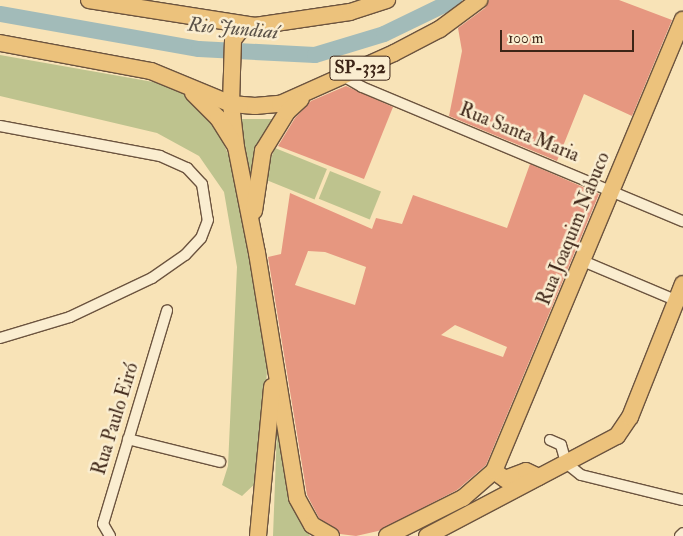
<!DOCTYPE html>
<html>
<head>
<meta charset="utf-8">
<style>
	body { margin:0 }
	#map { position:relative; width:683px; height:536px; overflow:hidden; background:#f8e3b7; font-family:"IM FELL Double Pica",serif }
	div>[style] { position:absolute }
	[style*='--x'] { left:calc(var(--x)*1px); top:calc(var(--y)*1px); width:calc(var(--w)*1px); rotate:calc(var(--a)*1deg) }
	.green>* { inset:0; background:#bec38e; transform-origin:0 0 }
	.river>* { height:16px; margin:-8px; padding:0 8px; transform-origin:8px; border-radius:8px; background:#a2bbb9 }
	.building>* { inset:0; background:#e69780 }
	.roads { filter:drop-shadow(1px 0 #6c543f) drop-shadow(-1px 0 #6c543f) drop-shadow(0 1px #6c543f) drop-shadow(0 -1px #6c543f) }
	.minor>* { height:10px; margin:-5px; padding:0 5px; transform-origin:5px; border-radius:5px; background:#faedd0 }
	.primary>* { height:16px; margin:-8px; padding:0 8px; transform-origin:8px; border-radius:8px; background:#ecc27c }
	span { translate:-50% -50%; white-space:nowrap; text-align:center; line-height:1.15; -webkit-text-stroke:5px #faedd0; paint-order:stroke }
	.shield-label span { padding:1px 4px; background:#faedd0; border:1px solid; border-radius:4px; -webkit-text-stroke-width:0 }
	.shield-label { font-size:18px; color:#3d2517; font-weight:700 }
	.street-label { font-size:19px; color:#3d2517 }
	.water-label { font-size:20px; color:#5b5248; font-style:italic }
	.scale { position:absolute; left:500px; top:30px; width:134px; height:22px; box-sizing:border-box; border:2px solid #3d2517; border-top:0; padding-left:6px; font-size:15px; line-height:18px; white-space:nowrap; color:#3d2517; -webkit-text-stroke:4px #faedd0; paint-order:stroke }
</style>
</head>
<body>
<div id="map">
	<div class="green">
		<i style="clip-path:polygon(0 55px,176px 86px,213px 120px,233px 165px,267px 368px,262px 467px,259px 480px,242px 496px,222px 485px,228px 466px,237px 267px,224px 192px,199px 156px,157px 133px,0 96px)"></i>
		<i style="clip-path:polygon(239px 119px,276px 119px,250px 193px)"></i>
		<i style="left:275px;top:148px;width:56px;height:33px;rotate:22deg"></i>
		<i style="left:330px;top:171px;width:55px;height:30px;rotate:22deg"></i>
		<i style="clip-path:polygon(277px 429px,287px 492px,295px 513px,310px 536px,273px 536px)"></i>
	</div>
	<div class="river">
		<i style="--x:0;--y:14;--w:202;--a:10"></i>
		<i style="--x:199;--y:49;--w:116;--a:3"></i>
		<i style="--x:315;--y:55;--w:72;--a:-16.9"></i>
		<i style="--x:384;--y:34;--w:78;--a:-25.9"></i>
	</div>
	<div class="building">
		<i style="clip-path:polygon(489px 0,619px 0,672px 20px,632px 116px,584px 94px,557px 161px,449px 116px,462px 51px,458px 28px,485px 8px)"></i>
		<i style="clip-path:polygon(346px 86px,393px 107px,364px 179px,278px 146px,295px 118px,311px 101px)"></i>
		<i style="clip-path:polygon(evenodd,530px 164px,599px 194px,486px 465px,457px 490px,378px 531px,356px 536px,340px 534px,319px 518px,307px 495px,268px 257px,281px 254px,290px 193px,372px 229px,376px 218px,402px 224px,413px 195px,507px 228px,530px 164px,308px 251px,325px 252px,366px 267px,355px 305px,295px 285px,308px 251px,530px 164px,455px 325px,507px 347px,503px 357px,441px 335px,455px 325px)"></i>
	</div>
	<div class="roads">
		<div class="minor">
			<i style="--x:343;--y:76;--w:22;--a:30"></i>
			<i style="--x:362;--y:87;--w:348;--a:22.7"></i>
			<i style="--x:0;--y:126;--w:163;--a:10.6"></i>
			<i style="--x:160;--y:156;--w:30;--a:24"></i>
			<i style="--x:187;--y:168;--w:22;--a:47"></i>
			<i style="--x:202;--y:184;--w:36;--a:81"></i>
			<i style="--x:208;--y:220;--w:19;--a:111"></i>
			<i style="--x:201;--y:238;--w:23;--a:133"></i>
			<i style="--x:185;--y:255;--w:40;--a:145.1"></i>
			<i style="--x:152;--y:278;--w:91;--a:154.6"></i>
			<i style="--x:70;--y:317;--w:73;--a:163.3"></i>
			<i style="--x:583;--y:261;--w:105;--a:22.9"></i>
			<i style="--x:128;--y:439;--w:95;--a:14"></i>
			<i style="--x:550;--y:440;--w:12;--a:24"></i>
			<i style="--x:561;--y:445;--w:19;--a:74"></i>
			<i style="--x:566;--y:463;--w:19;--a:39"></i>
			<i style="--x:581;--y:475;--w:105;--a:13.8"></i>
			<i style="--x:110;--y:536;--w:14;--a:-120"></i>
			<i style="--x:103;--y:524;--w:223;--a:-73.3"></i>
			<i style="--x:680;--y:536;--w:4;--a:-45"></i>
		</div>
		<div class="primary">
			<i style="--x:89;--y:0;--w:168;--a:8.9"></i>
			<i style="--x:255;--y:26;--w:96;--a:-8.4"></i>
			<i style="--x:350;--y:12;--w:39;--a:-18"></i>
			<i style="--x:255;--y:26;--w:12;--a:175"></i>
			<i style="--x:243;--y:27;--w:16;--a:128"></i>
			<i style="--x:233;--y:40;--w:64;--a:91.8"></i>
			<i style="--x:231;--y:104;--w:43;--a:83.4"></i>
			<i style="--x:236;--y:147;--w:108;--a:78.8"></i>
			<i style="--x:257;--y:253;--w:248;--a:80.7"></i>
			<i style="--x:297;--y:498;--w:31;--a:61"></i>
			<i style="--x:312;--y:525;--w:22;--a:30"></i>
			<i style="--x:0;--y:43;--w:154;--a:10.5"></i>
			<i style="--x:151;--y:71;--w:87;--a:22.4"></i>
			<i style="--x:231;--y:104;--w:24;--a:5"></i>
			<i style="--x:255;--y:106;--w:25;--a:-5"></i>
			<i style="--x:280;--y:104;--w:125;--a:-24.1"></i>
			<i style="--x:394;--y:53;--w:52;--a:-27.6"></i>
			<i style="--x:440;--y:29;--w:49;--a:-36.6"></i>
			<i style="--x:193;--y:93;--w:35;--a:45"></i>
			<i style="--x:218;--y:118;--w:31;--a:58"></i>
			<i style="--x:254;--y:211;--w:61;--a:-81.5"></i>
			<i style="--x:263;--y:151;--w:46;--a:-58.4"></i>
			<i style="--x:287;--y:112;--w:19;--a:-43"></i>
			<i style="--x:494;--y:471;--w:14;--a:36"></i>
			<i style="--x:505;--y:479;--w:22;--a:-21"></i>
			<i style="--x:526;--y:471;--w:14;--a:25"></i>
			<i style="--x:258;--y:536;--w:150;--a:-84.6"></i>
			<i style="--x:387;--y:536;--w:85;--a:-26.6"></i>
			<i style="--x:463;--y:498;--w:41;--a:-41.1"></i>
			<i style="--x:494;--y:471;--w:489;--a:-67.3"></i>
			<i style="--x:427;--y:536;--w:215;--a:-27.8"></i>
			<i style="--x:617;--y:436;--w:23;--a:-56"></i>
			<i style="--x:630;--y:417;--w:143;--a:-68.3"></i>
		</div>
	</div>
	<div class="shield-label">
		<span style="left:360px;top:68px">SP-332</span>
	</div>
	<div class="street-label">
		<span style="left:519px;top:133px;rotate:22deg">Rua Santa Maria</span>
		<span style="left:574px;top:229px;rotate:-68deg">Rua Joaquim Nabuco</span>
		<span style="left:116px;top:419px;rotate:-73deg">Rua Paulo Eiró</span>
	</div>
	<div class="water-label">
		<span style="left:233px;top:28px;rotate:5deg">Rio Jundiaí</span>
	</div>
	<div class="scale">100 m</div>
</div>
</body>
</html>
